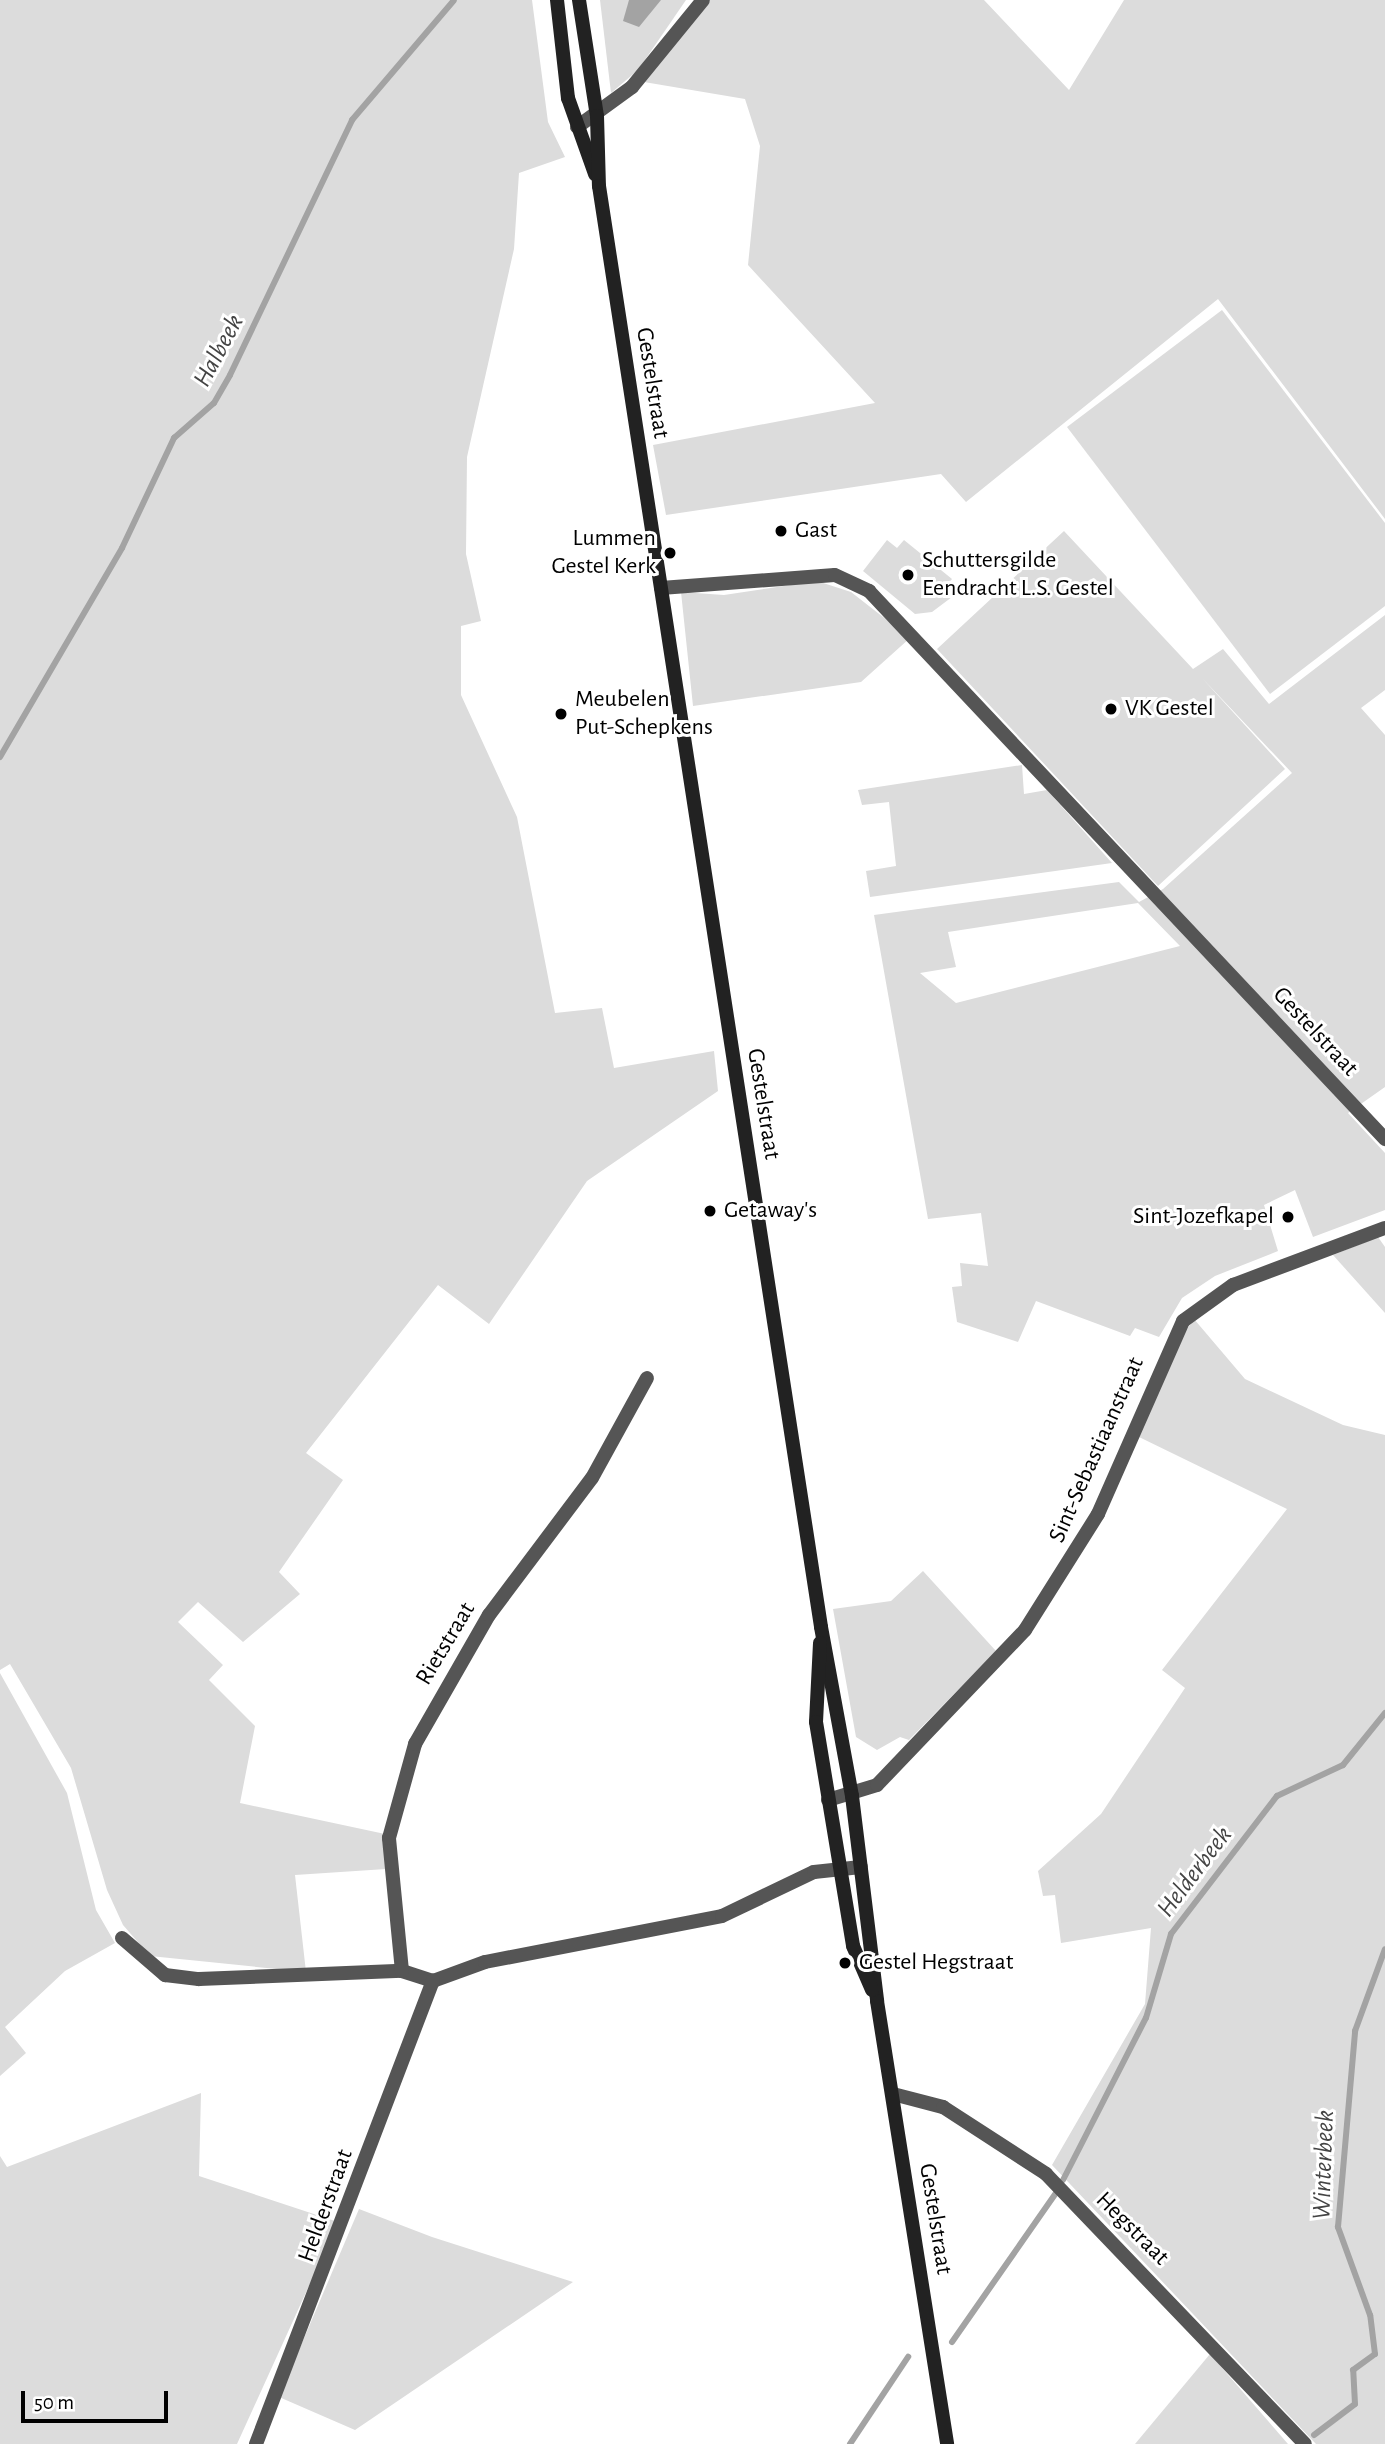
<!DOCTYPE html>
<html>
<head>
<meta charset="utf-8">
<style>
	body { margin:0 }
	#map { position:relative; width:1385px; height:2444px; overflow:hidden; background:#fff; font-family:"Alegreya Sans",sans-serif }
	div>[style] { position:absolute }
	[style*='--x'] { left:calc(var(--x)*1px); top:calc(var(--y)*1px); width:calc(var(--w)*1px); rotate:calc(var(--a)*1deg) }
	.green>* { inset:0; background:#dcdcdc }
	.water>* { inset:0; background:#a3a3a3 }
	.stream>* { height:6px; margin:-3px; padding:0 3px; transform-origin:3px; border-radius:3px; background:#a3a3a3 }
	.street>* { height:14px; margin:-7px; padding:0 7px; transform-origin:7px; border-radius:7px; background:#555 }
	.secondary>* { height:14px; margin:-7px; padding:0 7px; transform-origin:7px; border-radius:7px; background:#222 }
	.dots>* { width:19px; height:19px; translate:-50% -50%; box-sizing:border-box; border:4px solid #fff; border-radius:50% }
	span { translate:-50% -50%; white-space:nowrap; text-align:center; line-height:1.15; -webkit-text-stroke:6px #fff; paint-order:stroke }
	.street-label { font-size:24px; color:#000 }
	.poi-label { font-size:24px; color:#000 }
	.left { translate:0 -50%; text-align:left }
	.right { translate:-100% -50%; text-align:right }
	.water-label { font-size:26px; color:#444; font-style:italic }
	.scale { position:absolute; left:21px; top:2391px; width:147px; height:32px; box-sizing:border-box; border:4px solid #000; border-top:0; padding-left:9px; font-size:21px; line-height:24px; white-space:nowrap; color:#000; -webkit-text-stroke:5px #fff; paint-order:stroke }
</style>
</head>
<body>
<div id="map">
	<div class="green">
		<i style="clip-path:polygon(0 0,532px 0,548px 122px,565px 157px,519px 173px,514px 249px,467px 457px,466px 554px,481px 621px,461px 626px,461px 695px,517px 817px,555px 1013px,602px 1008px,614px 1068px,714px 1051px,718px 1091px,587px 1181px,489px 1324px,438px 1285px,306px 1453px,343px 1480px,279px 1572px,300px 1594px,243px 1642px,198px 1602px,178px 1622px,223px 1665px,209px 1680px,255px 1726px,240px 1803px,385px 1834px,386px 1869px,295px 1875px,306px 1972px,150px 1956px,123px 1925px,107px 1890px,71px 1768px,10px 1664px,0 1670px)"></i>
		<i style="clip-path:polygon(600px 0,686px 0,638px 70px,611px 93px)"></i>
		<i style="clip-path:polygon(707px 0,984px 0,1069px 90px,1124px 0,1385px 0,1385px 519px,1218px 299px,966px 502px,941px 474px,666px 515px,653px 445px,875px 403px,748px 265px,760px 146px,745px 99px,644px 82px)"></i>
		<i style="clip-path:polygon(1222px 310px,1385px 523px,1385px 606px,1270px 694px,1067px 427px)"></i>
		<i style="clip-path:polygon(evenodd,1064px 531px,1193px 669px,1223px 649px,1269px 704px,1385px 615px,1385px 690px,1361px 708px,1385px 735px,1385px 1087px,1348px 1113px,1385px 1153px,1385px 1210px,1313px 1237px,1295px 1190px,1264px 1205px,1278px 1251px,1215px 1276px,1182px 1298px,1159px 1337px,1135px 1328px,1130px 1336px,1036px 1301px,1018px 1342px,957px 1322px,952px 1287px,962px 1286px,960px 1263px,988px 1266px,981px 1213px,928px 1219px,874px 915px,1119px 882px,1139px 902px,1163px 889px,1292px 773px,1202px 678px,1285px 769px,1158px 886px,937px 649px,1064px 531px,1138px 903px,1180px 946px,956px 1003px,920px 973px,956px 967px,948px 932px,1138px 903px)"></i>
		<i style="clip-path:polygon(887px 540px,897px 548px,904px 540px,952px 579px,944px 590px,952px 597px,932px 612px,915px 614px,863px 571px)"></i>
		<i style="clip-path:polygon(817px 581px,851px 592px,910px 638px,861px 682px,693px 706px,681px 592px,724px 595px)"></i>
		<i style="clip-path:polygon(1022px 765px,1024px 794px,1047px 790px,1112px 863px,870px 897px,866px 871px,896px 866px,889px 802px,862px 805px,858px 790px)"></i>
		<i style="clip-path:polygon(1378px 1237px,1385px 1247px,1385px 1313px,1333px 1255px)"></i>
		<i style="clip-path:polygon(1194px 1319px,1245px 1379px,1343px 1425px,1385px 1435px,1385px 2444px,1316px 2444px,1052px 2165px,1145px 2004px,1151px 1928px,1061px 1943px,1055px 1895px,1043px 1896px,1038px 1871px,1101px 1814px,1185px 1688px,1162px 1670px,1287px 1509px,1139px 1437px,1173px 1349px)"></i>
		<i style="clip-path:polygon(923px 1571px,996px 1651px,909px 1740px,900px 1737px,877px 1750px,856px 1737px,833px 1609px,891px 1601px)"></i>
		<i style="clip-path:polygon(0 1673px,67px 1793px,96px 1910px,115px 1943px,65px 1971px,5px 2027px,26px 2053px,0 2076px)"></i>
		<i style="clip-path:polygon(201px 2093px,199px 2176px,338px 2222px,237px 2444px,0 2444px,0 2156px,7px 2167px)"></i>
		<i style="clip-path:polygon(359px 2209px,432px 2237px,573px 2282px,355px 2430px,279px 2397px)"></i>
		<i style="clip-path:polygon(1210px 2354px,1288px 2444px,1135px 2444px)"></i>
	</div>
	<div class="water">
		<i style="clip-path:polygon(629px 0,661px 0,639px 27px,623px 21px)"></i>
	</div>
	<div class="stream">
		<i style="--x:0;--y:757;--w:242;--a:-59.7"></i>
		<i style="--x:122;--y:548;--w:122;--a:-64.7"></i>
		<i style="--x:174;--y:438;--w:53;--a:-41.2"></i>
		<i style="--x:214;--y:403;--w:32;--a:-60"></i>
		<i style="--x:230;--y:375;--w:283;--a:-64.4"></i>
		<i style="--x:352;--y:120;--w:157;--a:-49.6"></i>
		<i style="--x:1063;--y:2180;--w:182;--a:-62.9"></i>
		<i style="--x:1146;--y:2018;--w:88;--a:-73.4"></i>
		<i style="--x:1171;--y:1934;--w:174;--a:-52.5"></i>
		<i style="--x:1277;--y:1796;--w:73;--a:-25.2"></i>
		<i style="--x:1343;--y:1765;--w:67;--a:-51.1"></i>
		<i style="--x:952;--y:2342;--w:182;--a:-55.1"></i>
		<i style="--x:1314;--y:2435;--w:51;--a:-37.1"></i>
		<i style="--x:1355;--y:2404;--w:34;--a:-93"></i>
		<i style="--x:1353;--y:2370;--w:27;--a:-36"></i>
		<i style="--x:1375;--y:2354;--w:39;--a:-97"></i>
		<i style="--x:1370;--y:2315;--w:94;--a:-110"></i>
		<i style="--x:1338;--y:2227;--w:197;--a:-85"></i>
		<i style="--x:1355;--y:2031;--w:87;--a:-69.9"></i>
		<i style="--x:850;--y:2444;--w:105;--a:-56.3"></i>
	</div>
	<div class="street">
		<i style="--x:577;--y:127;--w:68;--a:-36"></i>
		<i style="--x:632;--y:87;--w:112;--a:-50.8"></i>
		<i style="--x:661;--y:588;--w:174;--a:-4.3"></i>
		<i style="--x:835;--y:575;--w:38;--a:25"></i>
		<i style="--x:869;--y:591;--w:753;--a:46.72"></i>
		<i style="--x:828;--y:1800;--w:51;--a:-17"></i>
		<i style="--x:877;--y:1785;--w:214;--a:-46.3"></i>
		<i style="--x:1025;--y:1630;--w:137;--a:-57.8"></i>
		<i style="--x:1098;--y:1514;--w:211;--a:-66.2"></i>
		<i style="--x:1183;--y:1321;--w:62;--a:-35.8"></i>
		<i style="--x:1233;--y:1285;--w:162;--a:-20.6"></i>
		<i style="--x:122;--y:1938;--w:57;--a:40.7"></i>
		<i style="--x:165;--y:1975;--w:34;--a:7"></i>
		<i style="--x:199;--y:1979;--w:203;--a:-2.3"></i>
		<i style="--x:402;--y:1971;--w:33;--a:18"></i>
		<i style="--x:433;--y:1981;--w:55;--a:-20.1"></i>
		<i style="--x:485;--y:1962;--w:241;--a:-11"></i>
		<i style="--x:722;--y:1916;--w:102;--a:-25.6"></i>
		<i style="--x:814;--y:1872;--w:47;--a:-6.1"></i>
		<i style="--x:402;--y:1971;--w:134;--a:-95.6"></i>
		<i style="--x:389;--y:1838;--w:98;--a:-74.5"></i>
		<i style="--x:415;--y:1744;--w:149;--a:-60.2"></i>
		<i style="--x:489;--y:1615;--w:171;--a:-53.1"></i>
		<i style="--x:592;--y:1478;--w:114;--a:-61.2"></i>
		<i style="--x:893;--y:2094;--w:52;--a:14.6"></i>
		<i style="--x:943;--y:2107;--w:123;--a:33"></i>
		<i style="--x:1046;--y:2174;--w:374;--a:46.2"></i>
		<i style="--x:256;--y:2444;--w:496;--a:-69.1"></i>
	</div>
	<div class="secondary">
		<i style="--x:557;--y:0;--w:99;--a:83.6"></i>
		<i style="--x:568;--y:98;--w:81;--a:70.4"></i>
		<i style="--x:579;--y:0;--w:117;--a:81.2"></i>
		<i style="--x:597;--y:116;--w:70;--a:88.4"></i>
		<i style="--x:599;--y:186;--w:1458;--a:81.24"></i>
		<i style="--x:821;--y:1627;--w:172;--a:79.6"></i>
		<i style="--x:852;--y:1796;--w:207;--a:83"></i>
		<i style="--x:877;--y:2001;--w:448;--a:81"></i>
		<i style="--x:820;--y:1643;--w:79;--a:92.9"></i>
		<i style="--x:816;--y:1722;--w:227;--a:80.6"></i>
		<i style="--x:853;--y:1946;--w:48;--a:66.6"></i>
	</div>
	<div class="dots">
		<i style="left:781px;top:531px;background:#000"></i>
		<i style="left:670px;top:553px;background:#000"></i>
		<i style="left:908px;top:575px;background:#000"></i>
		<i style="left:1111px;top:709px;background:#000"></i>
		<i style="left:561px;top:714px;background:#000"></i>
		<i style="left:710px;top:1211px;background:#000"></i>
		<i style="left:1288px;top:1217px;background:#000"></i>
		<i style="left:845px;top:1963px;background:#000"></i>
	</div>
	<div class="street-label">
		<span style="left:652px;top:383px;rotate:81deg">Gestelstraat</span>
		<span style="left:1315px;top:1032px;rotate:47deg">Gestelstraat</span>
		<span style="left:763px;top:1104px;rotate:81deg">Gestelstraat</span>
		<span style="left:1097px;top:1450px;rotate:-66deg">Sint-Sebastiaanstraat</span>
		<span style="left:446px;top:1644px;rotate:-59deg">Rietstraat</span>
		<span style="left:326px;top:2206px;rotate:-70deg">Helderstraat</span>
		<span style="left:935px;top:2219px;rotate:81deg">Gestelstraat</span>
		<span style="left:1132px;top:2229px;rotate:45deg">Hegstraat</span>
	</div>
	<div class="poi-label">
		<span class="left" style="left:795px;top:531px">Gast</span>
		<span class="right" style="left:656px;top:553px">Lummen<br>Gestel Kerk</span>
		<span class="left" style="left:922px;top:575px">Schuttersgilde<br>Eendracht L.S. Gestel</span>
		<span class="left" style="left:575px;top:714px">Meubelen<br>Put-Schepkens</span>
		<span class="left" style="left:1125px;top:709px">VK Gestel</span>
		<span class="left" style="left:724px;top:1211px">Getaway's</span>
		<span class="right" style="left:1274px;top:1217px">Sint-Jozefkapel</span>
		<span class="left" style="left:859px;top:1963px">Gestel Hegstraat</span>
	</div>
	<div class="water-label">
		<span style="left:219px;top:351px;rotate:-62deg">Halbeek</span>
		<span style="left:1195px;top:1872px;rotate:-53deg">Helderbeek</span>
		<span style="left:1324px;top:2165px;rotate:-88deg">Winterbeek</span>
	</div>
	<div class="scale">50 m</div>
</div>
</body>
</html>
